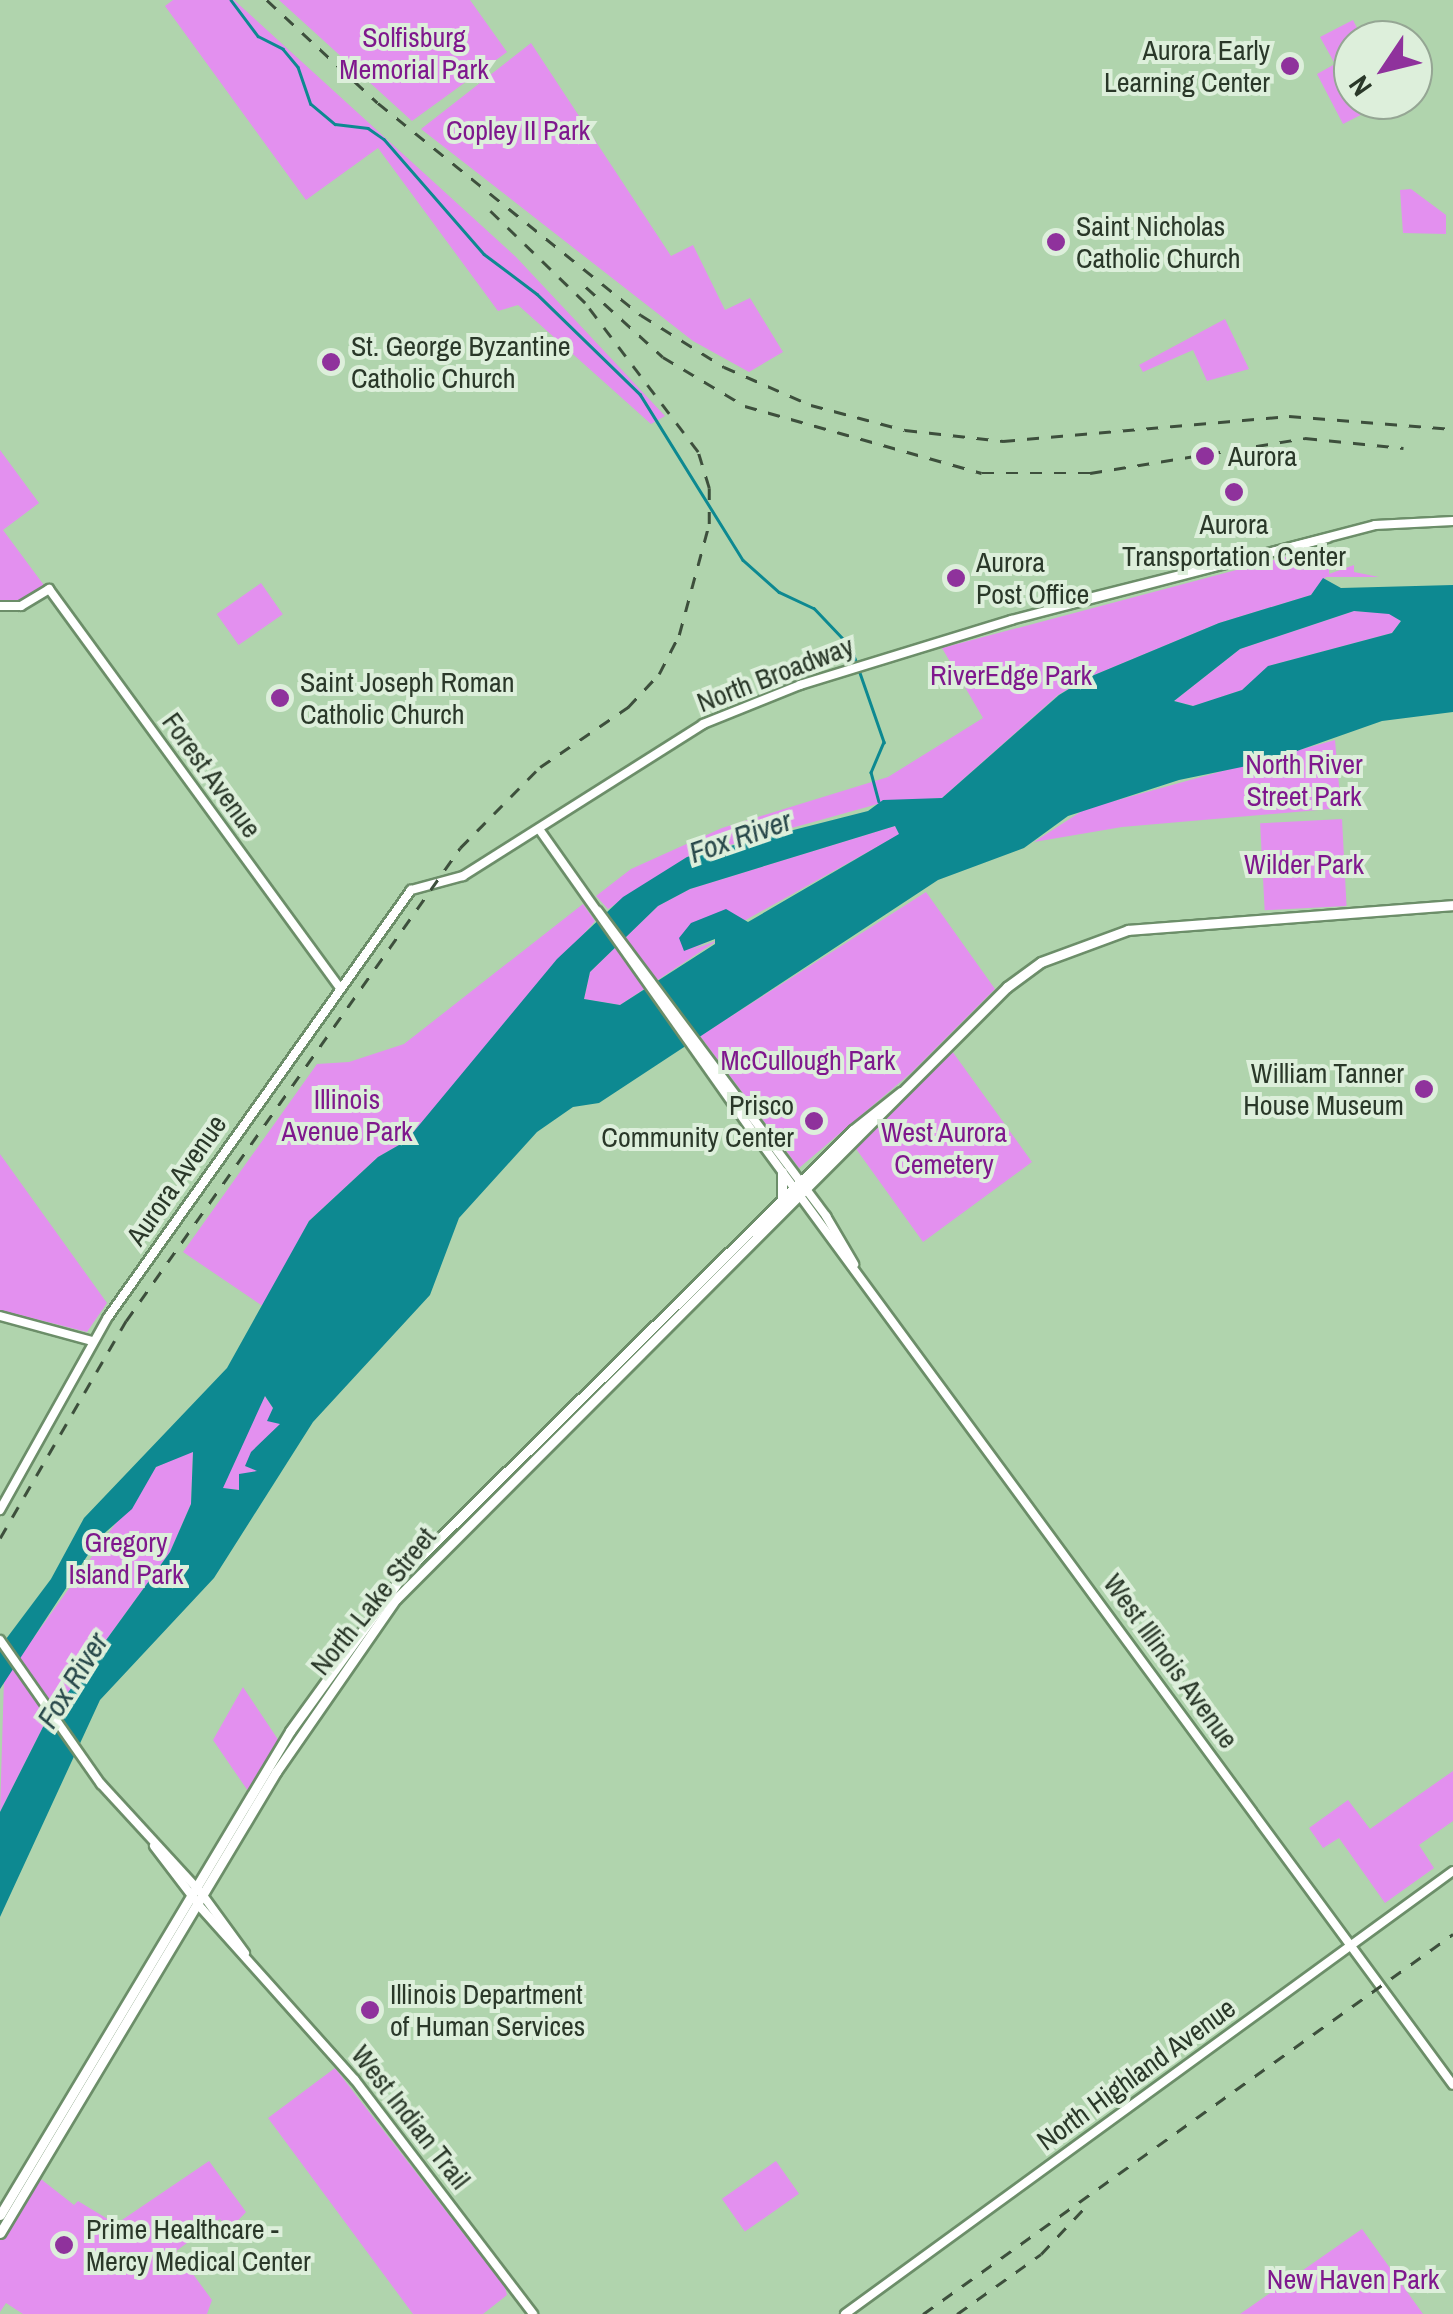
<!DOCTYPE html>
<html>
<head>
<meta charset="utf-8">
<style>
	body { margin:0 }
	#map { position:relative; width:1453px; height:2314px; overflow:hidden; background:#b0d4ad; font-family:"Archivo Narrow",sans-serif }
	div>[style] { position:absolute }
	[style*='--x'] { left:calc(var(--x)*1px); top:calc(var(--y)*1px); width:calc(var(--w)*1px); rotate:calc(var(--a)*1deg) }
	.green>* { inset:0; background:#e390ef; transform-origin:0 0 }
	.water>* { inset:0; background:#0d8991 }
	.stream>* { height:2.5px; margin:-1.25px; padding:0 1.25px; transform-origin:1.25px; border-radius:1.25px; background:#0d8991 }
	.roads { filter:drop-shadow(2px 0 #6c8e69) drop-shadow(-2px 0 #6c8e69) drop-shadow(0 2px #6c8e69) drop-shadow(0 -2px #6c8e69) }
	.secondary>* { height:8px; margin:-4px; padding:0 4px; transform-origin:4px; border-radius:4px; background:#fff }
	.primary>* { height:9px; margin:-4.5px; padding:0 4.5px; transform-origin:4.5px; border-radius:4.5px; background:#fff }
	.rail>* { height:2.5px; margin-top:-1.25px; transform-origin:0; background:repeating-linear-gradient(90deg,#3d4f3c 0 12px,transparent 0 24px) }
	.dots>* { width:28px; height:28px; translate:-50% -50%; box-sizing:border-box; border:5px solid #ddefdb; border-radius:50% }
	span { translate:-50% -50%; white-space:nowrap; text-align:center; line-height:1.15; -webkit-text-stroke:8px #ddefdb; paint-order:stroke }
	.park-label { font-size:28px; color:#7f188d }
	.poi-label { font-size:28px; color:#2a3829 }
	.right { translate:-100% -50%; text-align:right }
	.left { translate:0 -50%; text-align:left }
	.street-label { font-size:28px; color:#2a3829 }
	.water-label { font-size:30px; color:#28484a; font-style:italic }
	.north { position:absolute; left:1333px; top:20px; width:100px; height:100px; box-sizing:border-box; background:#ddefdb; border:2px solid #95a694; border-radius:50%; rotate:235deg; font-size:28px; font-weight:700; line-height:40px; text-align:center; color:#2a3829 }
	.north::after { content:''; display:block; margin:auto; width:35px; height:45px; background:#8f329c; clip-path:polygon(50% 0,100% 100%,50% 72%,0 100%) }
</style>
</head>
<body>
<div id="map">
	<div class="green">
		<i style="clip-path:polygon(173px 0,234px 0,516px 257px,665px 416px,651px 424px,518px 305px,498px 311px,378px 148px,306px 200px,165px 6px)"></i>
		<i style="clip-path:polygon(279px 0,470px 0,507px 52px,412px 121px)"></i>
		<i style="clip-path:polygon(1353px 20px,1363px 40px,1353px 40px,1353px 100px,1390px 100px,1343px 124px,1317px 74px,1335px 64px,1320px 37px)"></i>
		<i style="clip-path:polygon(531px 43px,671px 256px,693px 245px,725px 310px,750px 298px,783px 352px,749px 372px,693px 341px,421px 129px)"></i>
		<i style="clip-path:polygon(1411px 189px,1446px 215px,1446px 234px,1403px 233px,1400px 190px)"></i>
		<i style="clip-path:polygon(1225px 319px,1249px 369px,1207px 381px,1193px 350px,1143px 372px,1139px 365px)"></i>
		<i style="clip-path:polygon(0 450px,39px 503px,3px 530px,46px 588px,24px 603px,0 603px)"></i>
		<i style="clip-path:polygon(1323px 547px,1325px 562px,1341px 562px,1329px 566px,1329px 574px,1354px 565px,1354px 572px,1379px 577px,1326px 577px,1311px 595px,1219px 623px,1087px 678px,1058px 695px,942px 798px,885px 802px,687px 857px,608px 909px,596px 896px,631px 869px,722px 828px,888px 777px,983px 718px,942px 648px)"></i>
		<i style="left:261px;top:583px;width:38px;height:54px;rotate:55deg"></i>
		<i style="clip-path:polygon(1354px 611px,1389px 613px,1401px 621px,1392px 633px,1272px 665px,1242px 690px,1194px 706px,1174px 701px,1240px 649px)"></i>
		<i style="clip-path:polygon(1335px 740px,1341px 808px,1122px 827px,1034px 842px,1085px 809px)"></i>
		<i style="left:1342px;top:819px;width:87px;height:82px;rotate:87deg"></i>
		<i style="clip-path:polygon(895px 826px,900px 834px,692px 950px,718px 940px,620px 1005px,584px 999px,590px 972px,658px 906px,690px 889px)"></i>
		<i style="clip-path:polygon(926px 892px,995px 989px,911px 1073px,799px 1168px,700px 1036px)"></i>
		<i style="clip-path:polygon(583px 904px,595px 921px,406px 1141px,378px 1157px,309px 1221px,264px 1307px,183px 1252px,317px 1064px,349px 1062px,404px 1044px)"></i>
		<i style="clip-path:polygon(952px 1051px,1032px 1162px,923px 1242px,854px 1146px)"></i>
		<i style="clip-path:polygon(0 1154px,107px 1303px,87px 1332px,0 1310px)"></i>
		<i style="clip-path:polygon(264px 1395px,273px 1408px,270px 1417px,281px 1424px,257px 1471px,240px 1490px,221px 1488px)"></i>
		<i style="clip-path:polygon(193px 1451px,191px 1504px,170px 1552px,43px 1727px,0 1812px,4px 1679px,156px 1467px)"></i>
		<i style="clip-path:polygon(243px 1687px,279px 1741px,248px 1791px,213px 1740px)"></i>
		<i style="clip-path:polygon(1453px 1771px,1453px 1821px,1419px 1845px,1434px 1868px,1385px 1903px,1339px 1838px,1323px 1848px,1309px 1828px,1348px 1800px,1370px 1829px)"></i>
		<i style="clip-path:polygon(335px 2068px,505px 2287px,507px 2295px,483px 2314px,413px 2314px,268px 2118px)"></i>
		<i style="clip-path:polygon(209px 2161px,246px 2212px,229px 2230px,220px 2219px,176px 2251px,212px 2300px,207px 2314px,23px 2314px,6px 2303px,0 2312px,0 2237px,37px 2176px,74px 2205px,78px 2201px,116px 2224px)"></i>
		<i style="left:776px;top:2161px;width:40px;height:66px;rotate:55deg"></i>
		<i style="clip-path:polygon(1362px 2229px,1423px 2314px,1240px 2314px)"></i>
	</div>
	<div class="water">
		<i style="clip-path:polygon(evenodd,1323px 578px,1341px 588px,1453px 585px,1453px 712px,1382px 721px,1266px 762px,1179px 780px,1068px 816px,1024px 848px,938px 880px,599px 1103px,573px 1107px,537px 1132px,459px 1218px,430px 1295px,313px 1422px,214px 1578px,100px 1700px,0 1917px,0 1812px,43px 1727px,170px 1552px,191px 1504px,193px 1452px,156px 1467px,132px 1509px,99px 1538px,0 1689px,0 1647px,51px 1579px,84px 1518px,227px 1368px,309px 1221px,378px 1157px,406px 1141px,557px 959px,623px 897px,687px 857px,868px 811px,883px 800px,942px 798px,1059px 695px,1087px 678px,1219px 623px,1311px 595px,1323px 578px,1354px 611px,1389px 614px,1401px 621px,1392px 633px,1268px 666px,1242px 690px,1193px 706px,1174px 701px,1240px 649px,1354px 611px,1323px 578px,895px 826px,899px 834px,748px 922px,726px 909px,691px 923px,679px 938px,684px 951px,715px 939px,715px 944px,620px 1005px,584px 999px,590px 972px,658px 906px,690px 889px,895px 826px,1323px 578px,265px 1396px,273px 1408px,267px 1421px,280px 1424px,251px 1452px,245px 1466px,257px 1471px,239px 1474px,239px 1490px,223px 1488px,265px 1396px)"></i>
	</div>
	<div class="stream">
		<i style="--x:231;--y:0;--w:45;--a:53.1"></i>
		<i style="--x:258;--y:36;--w:28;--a:27"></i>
		<i style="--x:283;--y:49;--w:23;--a:50"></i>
		<i style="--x:298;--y:67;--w:39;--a:71"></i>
		<i style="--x:311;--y:104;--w:31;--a:40"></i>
		<i style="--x:335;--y:124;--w:33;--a:7"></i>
		<i style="--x:368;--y:128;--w:19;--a:35"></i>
		<i style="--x:384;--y:139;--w:152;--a:49"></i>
		<i style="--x:484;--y:254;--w:66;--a:37"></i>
		<i style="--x:537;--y:294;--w:144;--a:44.2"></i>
		<i style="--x:640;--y:394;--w:195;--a:58.2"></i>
		<i style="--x:743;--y:560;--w:48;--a:41.6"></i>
		<i style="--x:779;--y:592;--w:38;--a:25"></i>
		<i style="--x:814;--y:608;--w:54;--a:46.5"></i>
		<i style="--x:851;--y:647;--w:101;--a:70.8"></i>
		<i style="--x:884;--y:742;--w:33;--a:113"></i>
		<i style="--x:871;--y:772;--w:30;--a:75"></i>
	</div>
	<div class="roads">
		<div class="secondary">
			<i style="--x:1077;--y:601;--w:258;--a:-14.1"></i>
			<i style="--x:0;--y:606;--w:21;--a:0"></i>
			<i style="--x:21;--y:606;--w:33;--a:-31"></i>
			<i style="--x:49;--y:589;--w:492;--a:53.9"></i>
			<i style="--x:539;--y:829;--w:371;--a:54.8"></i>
			<i style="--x:753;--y:1132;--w:1182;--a:53.7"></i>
			<i style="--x:598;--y:911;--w:381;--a:53.2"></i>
			<i style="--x:826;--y:1216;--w:56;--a:59.7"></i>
			<i style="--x:0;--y:1316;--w:95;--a:15.2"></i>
			<i style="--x:0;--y:1510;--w:221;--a:-60.8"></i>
			<i style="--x:108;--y:1317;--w:524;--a:-54.64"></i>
			<i style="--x:411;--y:890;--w:54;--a:-15.1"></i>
			<i style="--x:463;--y:876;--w:284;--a:-32.3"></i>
			<i style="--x:703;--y:724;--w:105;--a:-21.9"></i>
			<i style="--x:800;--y:685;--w:221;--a:-17.1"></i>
			<i style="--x:1011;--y:620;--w:376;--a:-14.6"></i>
			<i style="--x:1375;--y:525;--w:78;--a:-2.9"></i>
			<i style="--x:0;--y:1640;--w:176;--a:55"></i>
			<i style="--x:101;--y:1784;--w:149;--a:47.4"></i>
			<i style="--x:202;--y:1894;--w:73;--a:53.9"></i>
			<i style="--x:154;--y:1846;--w:79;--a:52.7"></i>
			<i style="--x:202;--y:1909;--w:229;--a:48.2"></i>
			<i style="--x:355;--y:2080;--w:294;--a:52.7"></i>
			<i style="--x:845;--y:2314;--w:752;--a:-36.08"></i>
		</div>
		<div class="primary">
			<i style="--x:782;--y:1199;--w:27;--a:-90"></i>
			<i style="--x:0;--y:2215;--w:564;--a:-59.07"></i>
			<i style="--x:290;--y:1731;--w:196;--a:-54.1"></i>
			<i style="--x:405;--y:1572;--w:629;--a:-44.61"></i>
			<i style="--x:853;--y:1130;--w:61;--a:-38.4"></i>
			<i style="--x:0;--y:2233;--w:537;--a:-59.09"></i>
			<i style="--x:276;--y:1772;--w:211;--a:-55.3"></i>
			<i style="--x:396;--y:1599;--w:865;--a:-45.05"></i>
			<i style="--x:1007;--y:987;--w:42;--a:-36.3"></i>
			<i style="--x:1041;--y:962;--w:93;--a:-20.2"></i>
			<i style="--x:1128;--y:930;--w:326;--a:-4.4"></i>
		</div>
	</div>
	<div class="rail">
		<i style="--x:267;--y:0;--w:151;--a:42.9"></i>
		<i style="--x:378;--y:103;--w:338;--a:38.9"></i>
		<i style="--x:641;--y:315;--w:98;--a:32.1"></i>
		<i style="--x:724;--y:367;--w:95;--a:23.6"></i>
		<i style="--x:811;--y:405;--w:97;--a:14.9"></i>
		<i style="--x:905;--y:430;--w:99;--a:6.4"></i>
		<i style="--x:1003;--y:441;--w:287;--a:-5"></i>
		<i style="--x:1289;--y:416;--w:165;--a:4.5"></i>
		<i style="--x:586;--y:287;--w:104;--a:42.3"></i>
		<i style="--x:663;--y:357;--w:96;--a:30.9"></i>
		<i style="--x:745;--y:406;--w:246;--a:15.8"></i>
		<i style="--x:982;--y:473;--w:108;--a:0"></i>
		<i style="--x:1090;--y:473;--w:218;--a:-9.2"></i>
		<i style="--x:1305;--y:438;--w:99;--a:5.8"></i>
		<i style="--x:0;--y:1538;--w:251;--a:-59.9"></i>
		<i style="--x:126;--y:1321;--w:579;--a:-54.77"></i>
		<i style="--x:460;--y:848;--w:114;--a:-45.4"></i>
		<i style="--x:540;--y:767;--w:107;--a:-34.3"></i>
		<i style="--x:628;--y:707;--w:45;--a:-46.8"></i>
		<i style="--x:659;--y:674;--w:44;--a:-62.9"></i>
		<i style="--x:679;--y:635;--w:115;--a:-74.9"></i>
		<i style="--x:709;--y:524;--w:36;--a:-90"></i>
		<i style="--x:709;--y:488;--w:38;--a:-107"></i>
		<i style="--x:698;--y:452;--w:187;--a:-127.2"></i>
		<i style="--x:585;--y:303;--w:138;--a:-135.9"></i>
		<i style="--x:923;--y:2314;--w:652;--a:-35.64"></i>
		<i style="--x:957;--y:2314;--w:103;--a:-35.5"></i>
		<i style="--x:1041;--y:2254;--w:71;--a:-46.7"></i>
	</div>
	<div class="dots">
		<i style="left:1290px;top:66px;background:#8f329c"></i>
		<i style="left:1056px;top:242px;background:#8f329c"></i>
		<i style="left:331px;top:362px;background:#8f329c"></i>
		<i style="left:1205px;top:456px;background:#8f329c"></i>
		<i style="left:1234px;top:492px;background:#8f329c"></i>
		<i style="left:956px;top:578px;background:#8f329c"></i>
		<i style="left:280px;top:698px;background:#8f329c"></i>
		<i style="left:1424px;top:1089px;background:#8f329c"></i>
		<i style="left:814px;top:1121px;background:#8f329c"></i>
		<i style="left:370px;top:2010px;background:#8f329c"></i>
		<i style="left:64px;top:2245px;background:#8f329c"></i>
	</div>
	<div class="park-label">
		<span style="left:414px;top:53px">Solfisburg<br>Memorial Park</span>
		<span style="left:518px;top:130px">Copley II Park</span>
		<span style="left:1011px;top:675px">RiverEdge Park</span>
		<span style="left:1304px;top:780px">North River<br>Street Park</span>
		<span style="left:1304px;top:864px">Wilder Park</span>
		<span style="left:808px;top:1060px">McCullough Park</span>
		<span style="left:347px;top:1115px">Illinois<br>Avenue Park</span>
		<span style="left:944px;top:1148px">West Aurora<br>Cemetery</span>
		<span style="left:126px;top:1558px">Gregory<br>Island Park</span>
		<span style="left:1353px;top:2279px">New Haven Park</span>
	</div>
	<div class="poi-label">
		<span class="right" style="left:1270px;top:66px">Aurora Early<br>Learning Center</span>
		<span class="left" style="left:1076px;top:242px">Saint Nicholas<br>Catholic Church</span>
		<span class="left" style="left:351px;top:362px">St. George Byzantine<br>Catholic Church</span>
		<span class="left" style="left:1228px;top:456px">Aurora</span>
		<span style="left:1234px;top:540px">Aurora<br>Transportation Center</span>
		<span class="left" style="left:976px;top:578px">Aurora<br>Post Office</span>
		<span class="left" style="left:300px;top:698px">Saint Joseph Roman<br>Catholic Church</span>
		<span class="right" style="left:1404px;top:1089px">William Tanner<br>House Museum</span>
		<span class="right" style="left:794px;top:1121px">Prisco<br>Community Center</span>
		<span class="left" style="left:390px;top:2010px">Illinois Department<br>of Human Services</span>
		<span class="left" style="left:86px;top:2245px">Prime Healthcare -<br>Mercy Medical Center</span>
	</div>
	<div class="street-label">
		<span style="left:775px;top:674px;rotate:-21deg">North Broadway</span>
		<span style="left:212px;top:775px;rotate:54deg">Forest Avenue</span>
		<span style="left:176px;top:1180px;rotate:-55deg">Aurora Avenue</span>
		<span style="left:373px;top:1601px;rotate:-51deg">North Lake Street</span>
		<span style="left:1171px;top:1661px;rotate:54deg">West Illinois Avenue</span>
		<span style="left:1136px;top:2074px;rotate:-36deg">North Highland Avenue</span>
		<span style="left:411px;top:2117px;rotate:52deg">West Indian Trail</span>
	</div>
	<div class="water-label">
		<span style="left:740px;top:836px;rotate:-19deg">Fox River</span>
		<span style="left:72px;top:1680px;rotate:-58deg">Fox River</span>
	</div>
	<div class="north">N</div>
</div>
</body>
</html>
